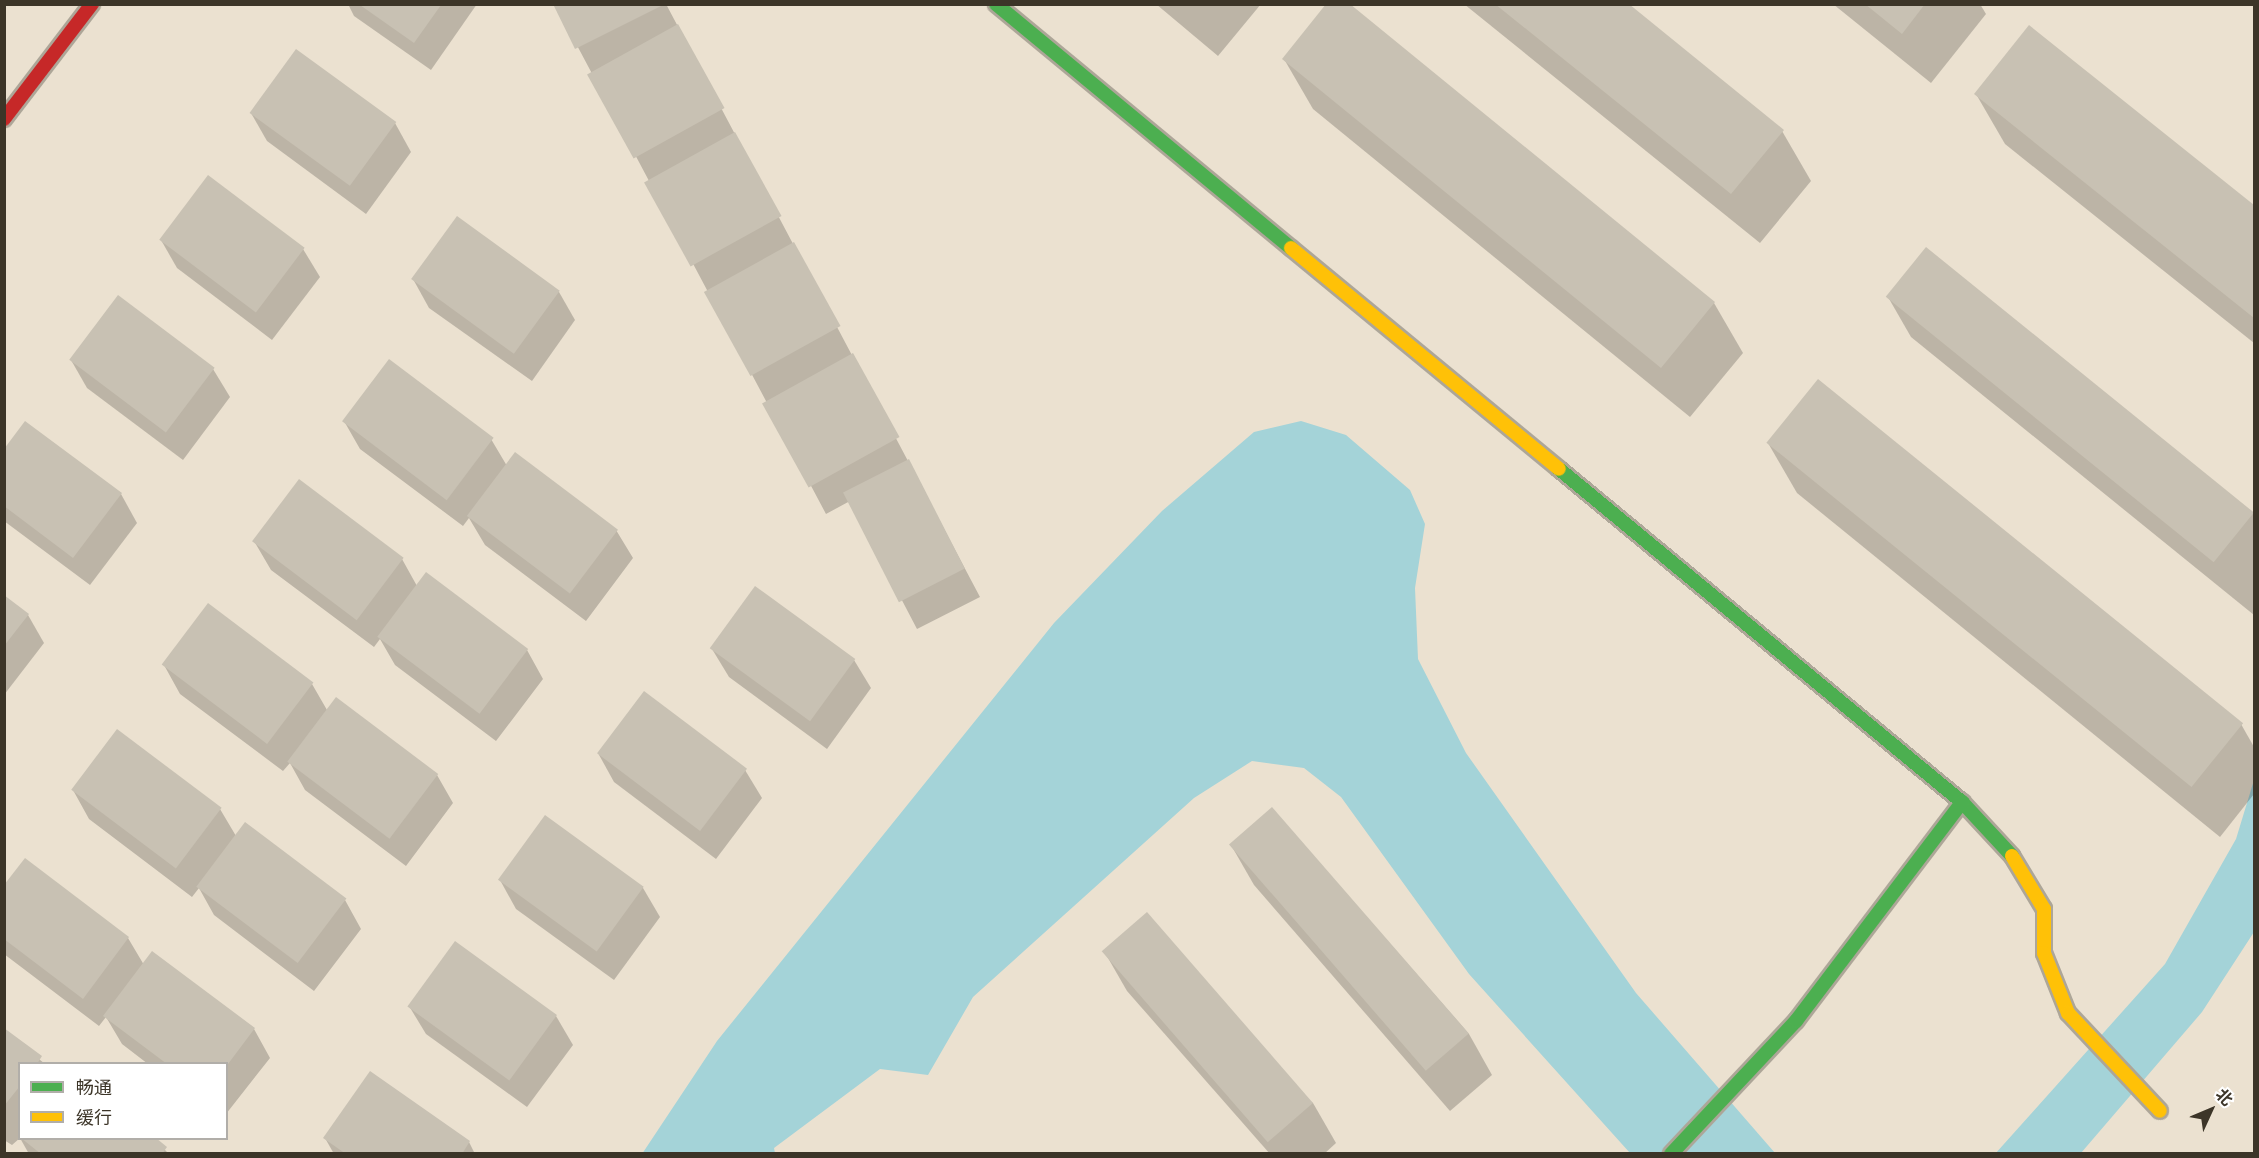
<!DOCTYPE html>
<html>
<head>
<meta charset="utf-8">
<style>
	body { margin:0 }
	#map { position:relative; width:2259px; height:1158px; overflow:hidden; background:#ebe1d0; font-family:Jost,"Noto Sans SC",sans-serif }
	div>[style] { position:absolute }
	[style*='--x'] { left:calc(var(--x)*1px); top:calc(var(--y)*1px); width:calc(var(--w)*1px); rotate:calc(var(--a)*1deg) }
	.water>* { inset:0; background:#a4d3d8 }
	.shadow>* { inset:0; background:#0003 }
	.building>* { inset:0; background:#c8c1b3; transform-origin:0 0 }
	.roads { filter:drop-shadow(2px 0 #ada698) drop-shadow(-2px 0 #ada698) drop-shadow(0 2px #ada698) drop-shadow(0 -2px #ada698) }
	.fast>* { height:14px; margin:-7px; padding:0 7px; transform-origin:7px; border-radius:7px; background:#4caf50 }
	.slow>* { height:14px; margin:-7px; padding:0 7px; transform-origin:7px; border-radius:7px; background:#ffc107 }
	.jam>* { height:14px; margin:-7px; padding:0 7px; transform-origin:7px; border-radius:7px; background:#c62828 }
	span { translate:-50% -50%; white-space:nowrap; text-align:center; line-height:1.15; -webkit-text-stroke:4.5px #fff; paint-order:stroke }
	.frame { position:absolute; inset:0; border:6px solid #3c3528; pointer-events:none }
	.legend { position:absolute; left:18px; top:1062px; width:210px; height:78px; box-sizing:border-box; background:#fff; border:2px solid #b1aea9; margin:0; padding:8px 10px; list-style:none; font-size:18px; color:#3c3528 }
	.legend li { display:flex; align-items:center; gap:12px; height:30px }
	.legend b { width:30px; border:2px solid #b1aea9 }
	.north { position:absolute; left:2181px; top:1080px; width:60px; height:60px; -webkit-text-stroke:4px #fff; paint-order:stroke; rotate:46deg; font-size:16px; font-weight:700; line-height:24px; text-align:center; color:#3c3528 }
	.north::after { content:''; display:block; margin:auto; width:21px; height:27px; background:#3c3528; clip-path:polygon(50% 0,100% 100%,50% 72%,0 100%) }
</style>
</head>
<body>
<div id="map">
	<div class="water">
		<i style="clip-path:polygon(1301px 421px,1346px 435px,1410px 490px,1425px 524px,1415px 588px,1418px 659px,1466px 753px,1636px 993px,1775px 1153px,1630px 1153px,1469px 974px,1341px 797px,1304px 768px,1252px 761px,1194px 798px,973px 997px,928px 1075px,880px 1069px,774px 1148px,775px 1153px,642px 1154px,717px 1041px,1054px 623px,1162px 511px,1254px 432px)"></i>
		<i style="clip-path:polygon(2254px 780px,2254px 932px,2202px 1012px,2081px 1153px,1995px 1154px,2165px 964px,2236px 839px)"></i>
	</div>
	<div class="shadow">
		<i style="clip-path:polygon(348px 4px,477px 4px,431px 70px,354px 16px)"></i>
		<i style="clip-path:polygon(555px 4px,666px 4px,980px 597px,917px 629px,850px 501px,826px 514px)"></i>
		<i style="clip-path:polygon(1156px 4px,1261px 4px,1218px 56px)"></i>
		<i style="clip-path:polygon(1464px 4px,1627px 4px,1782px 131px,1811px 181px,1760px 243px)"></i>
		<i style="clip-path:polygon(1833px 4px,1980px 4px,1986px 14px,1931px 83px)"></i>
		<i style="clip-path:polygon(2030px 27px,2254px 207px,2254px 343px,2005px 144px,1976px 94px)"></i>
		<i style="clip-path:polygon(1284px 59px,1714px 303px,1743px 353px,1690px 417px,1313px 109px)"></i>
		<i style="clip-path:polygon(251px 113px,395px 123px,411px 152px,366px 214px,267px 141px)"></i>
		<i style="clip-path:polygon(161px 240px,303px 249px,320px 277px,272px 340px,177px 268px)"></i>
		<i style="clip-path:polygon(1927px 249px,2254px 515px,2254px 615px,1911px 337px,1888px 297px)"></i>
		<i style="clip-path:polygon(413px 279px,559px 292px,575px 320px,532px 381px,429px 308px)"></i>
		<i style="clip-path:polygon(71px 360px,213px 369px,230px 397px,183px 460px,87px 388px)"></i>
		<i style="clip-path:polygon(344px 421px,491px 439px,507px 466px,616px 530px,633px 558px,586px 621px,485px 545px,469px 518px,463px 526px,360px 449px)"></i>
		<i style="clip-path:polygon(1768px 443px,2241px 724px,2254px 747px,2254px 794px,2220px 837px,1797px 493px)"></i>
		<i style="clip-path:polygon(4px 451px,121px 494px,137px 523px,90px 585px,4px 521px)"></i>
		<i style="clip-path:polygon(299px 481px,402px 559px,417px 586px,527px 650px,543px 679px,496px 741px,395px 665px,380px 639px,374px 647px,271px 570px,254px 541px)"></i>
		<i style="clip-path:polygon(755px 588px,854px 660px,871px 688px,827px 749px,729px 677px,712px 649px)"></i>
		<i style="clip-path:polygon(4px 597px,28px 615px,44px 643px,4px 695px)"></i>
		<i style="clip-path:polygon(164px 665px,312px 684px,327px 710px,437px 775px,453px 803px,406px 866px,305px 790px,290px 763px,283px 771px,180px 694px)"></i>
		<i style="clip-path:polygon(598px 753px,745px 770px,762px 798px,716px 859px,614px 782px)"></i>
		<i style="clip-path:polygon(73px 790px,220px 809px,236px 836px,345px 900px,361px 929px,314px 991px,214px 915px,199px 888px,192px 897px,89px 819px)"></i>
		<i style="clip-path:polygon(1272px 809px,1469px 1034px,1492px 1075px,1450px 1111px,1254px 885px,1231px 845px)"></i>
		<i style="clip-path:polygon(545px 818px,643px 888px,660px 917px,614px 980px,516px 909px,500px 880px)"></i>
		<i style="clip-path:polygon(4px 888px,128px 938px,144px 965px,254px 1029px,270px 1058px,226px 1114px,226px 1064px,148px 1064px,122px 1044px,106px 1017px,99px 1026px,4px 954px)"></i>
		<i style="clip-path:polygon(455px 943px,556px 1016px,573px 1045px,527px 1107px,426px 1034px,409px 1006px)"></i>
		<i style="clip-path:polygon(1104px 951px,1313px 1103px,1336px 1143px,1324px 1154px,1270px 1154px,1127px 991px)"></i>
		<i style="clip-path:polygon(4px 1030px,45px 1064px,20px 1064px,20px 1138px,12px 1145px,4px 1140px)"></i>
		<i style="clip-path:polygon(20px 1138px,153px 1138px,169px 1154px,29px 1154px)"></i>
		<i style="clip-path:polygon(325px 1138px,469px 1142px,475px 1154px,334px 1154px)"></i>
	</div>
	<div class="building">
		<i style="clip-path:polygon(553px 4px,665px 4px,575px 49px)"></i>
		<i style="clip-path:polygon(1326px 4px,1350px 4px,1715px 302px,1661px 368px,1282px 59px)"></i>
		<i style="clip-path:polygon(1495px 4px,1629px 4px,1784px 130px,1731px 194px)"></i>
		<i style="clip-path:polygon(1865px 4px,1925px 4px,1902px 34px)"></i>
		<i style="clip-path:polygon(360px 5px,441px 5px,414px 43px)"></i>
		<i style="left:678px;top:24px;width:96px;height:104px;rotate:61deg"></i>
		<i style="clip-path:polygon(2029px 25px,2254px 205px,2254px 318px,1974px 94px)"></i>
		<i style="left:296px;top:49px;width:124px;height:79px;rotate:36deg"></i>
		<i style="left:735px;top:132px;width:96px;height:104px;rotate:61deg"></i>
		<i style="left:208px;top:175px;width:121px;height:81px;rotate:37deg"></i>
		<i style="left:457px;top:216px;width:127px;height:78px;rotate:36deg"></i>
		<i style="left:794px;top:242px;width:96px;height:103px;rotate:61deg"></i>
		<i style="left:1926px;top:247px;width:422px;height:64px;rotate:39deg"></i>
		<i style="left:118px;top:295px;width:121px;height:81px;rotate:37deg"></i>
		<i style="left:853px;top:353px;width:96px;height:104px;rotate:61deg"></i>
		<i style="left:389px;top:359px;width:131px;height:78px;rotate:37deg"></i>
		<i style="left:1818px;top:379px;width:547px;height:82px;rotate:39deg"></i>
		<i style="clip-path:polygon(25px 421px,122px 493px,73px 558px,4px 506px,4px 449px)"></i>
		<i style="left:515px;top:452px;width:129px;height:80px;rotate:37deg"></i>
		<i style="left:909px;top:459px;width:123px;height:74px;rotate:63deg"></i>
		<i style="left:299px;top:479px;width:131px;height:78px;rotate:37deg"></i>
		<i style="left:426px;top:572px;width:128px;height:81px;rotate:37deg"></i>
		<i style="left:755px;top:586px;width:124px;height:77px;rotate:36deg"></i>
		<i style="clip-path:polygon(4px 595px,29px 614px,4px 646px)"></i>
		<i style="left:208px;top:603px;width:132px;height:77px;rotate:37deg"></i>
		<i style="left:644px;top:691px;width:129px;height:78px;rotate:37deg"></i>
		<i style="left:336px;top:697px;width:128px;height:81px;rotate:37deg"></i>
		<i style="left:117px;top:729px;width:131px;height:76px;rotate:37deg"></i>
		<i style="left:1272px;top:807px;width:300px;height:57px;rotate:49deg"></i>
		<i style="left:545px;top:815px;width:122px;height:80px;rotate:36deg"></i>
		<i style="left:245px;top:822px;width:127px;height:81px;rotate:37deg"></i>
		<i style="clip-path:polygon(25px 858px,129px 937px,83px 999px,4px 939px,4px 885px)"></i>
		<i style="left:1147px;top:912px;width:253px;height:60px;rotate:49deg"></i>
		<i style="left:455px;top:941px;width:126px;height:81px;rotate:36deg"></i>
		<i style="clip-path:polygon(152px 951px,255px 1028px,228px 1064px,167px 1064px,103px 1016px)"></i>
		<i style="clip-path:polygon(4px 1028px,42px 1056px,37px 1064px,20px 1064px,20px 1086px,4px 1106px)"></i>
		<i style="clip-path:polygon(370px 1071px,470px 1141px,462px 1154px,346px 1154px,323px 1138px)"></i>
		<i style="clip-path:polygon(21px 1138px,156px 1138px,167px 1147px,162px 1154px,41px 1154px)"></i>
	</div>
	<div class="roads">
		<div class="fast">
			<i style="--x:996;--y:4;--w:383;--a:39.6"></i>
			<i style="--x:1559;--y:469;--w:523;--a:39.57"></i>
			<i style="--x:1962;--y:802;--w:74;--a:47.2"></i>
			<i style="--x:1671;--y:1154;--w:183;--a:-46.8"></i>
			<i style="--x:1796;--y:1021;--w:275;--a:-52.8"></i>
		</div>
		<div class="slow">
			<i style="--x:1291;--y:248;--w:347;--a:39.5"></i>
			<i style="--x:2012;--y:856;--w:62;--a:58.9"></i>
			<i style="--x:2044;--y:909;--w:44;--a:90"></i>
			<i style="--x:2044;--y:953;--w:65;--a:68.2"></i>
			<i style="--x:2068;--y:1013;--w:134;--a:46.8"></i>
		</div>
		<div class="jam">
			<i style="--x:4;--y:119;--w:145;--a:-52.6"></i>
		</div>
	</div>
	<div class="frame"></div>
	<ul class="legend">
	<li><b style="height:8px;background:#4caf50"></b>畅通</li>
	<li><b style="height:8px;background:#ffc107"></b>缓行</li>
	</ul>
	<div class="north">北</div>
</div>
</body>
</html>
